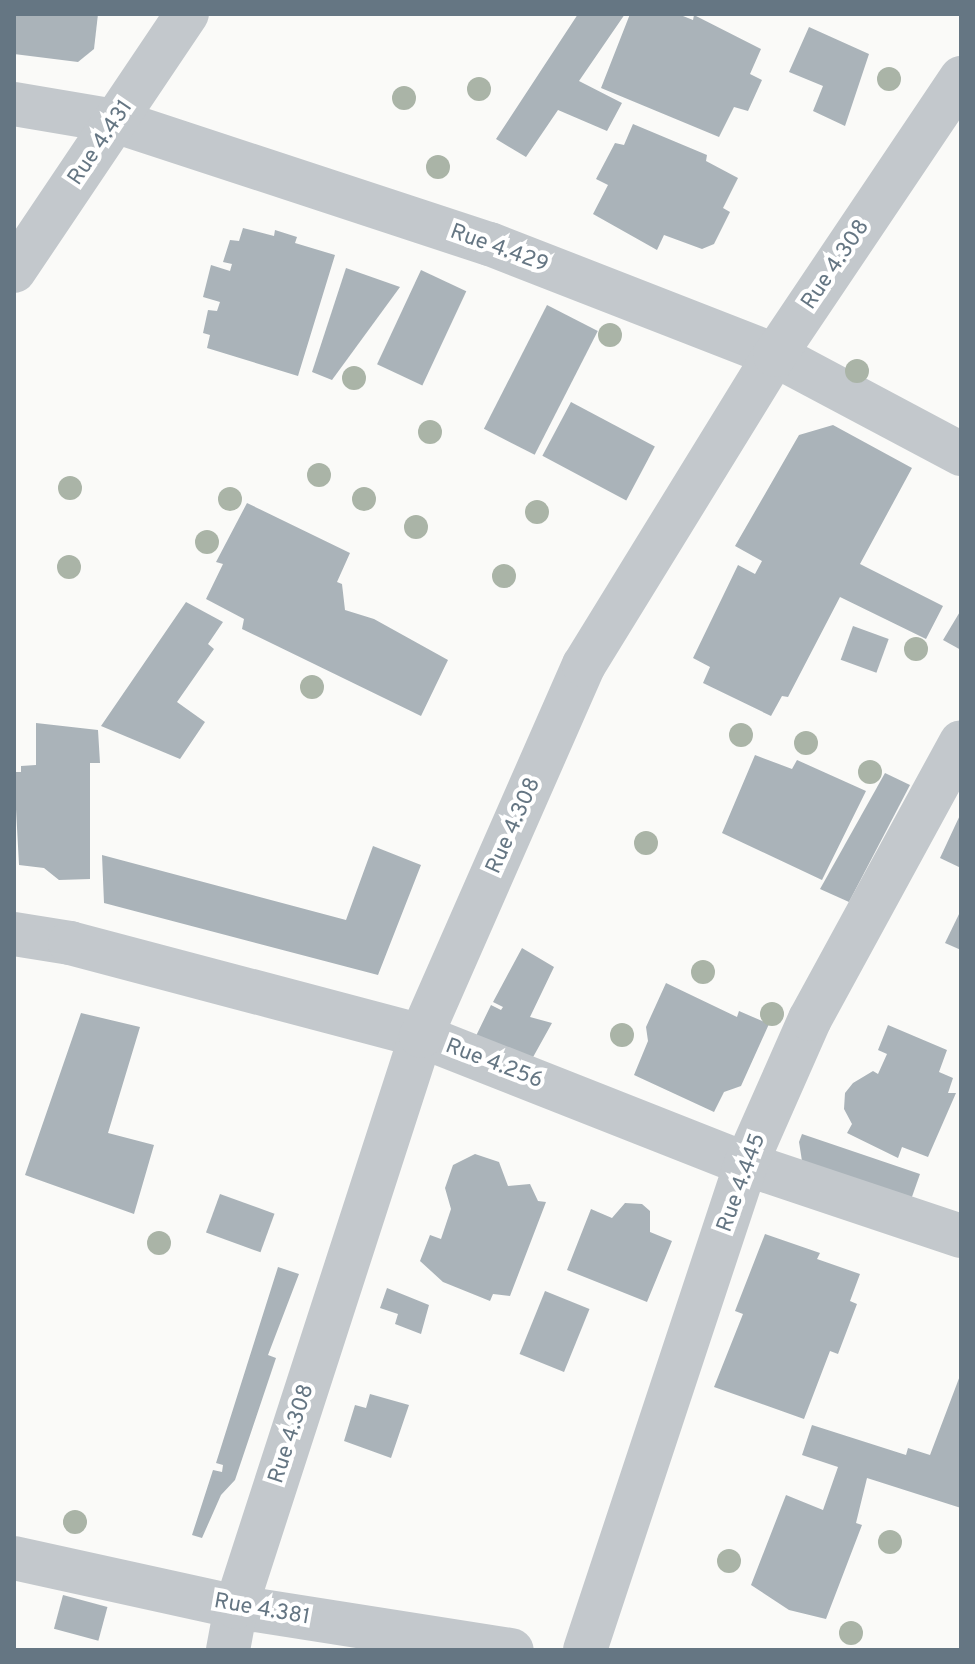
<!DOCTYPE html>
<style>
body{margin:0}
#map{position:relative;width:975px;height:1664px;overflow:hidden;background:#fafaf8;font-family:Overpass,sans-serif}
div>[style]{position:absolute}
.building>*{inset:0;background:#aab3b9;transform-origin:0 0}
.minor>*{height:44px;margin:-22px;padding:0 22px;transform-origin:22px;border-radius:22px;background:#c3c8cc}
.trees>*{width:24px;height:24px;margin:-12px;border-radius:50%;background:#aab4a7}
span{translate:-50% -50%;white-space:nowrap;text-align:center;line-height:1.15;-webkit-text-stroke:8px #fff;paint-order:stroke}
.street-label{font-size:22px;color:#657683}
.frame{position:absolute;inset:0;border:16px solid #657683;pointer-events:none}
</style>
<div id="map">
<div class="building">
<i style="clip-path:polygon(14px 14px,98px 14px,94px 49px,78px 62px,14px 54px)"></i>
<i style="clip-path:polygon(578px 14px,625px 14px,579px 81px,622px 103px,607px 131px,558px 110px,526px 157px,496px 139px)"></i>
<i style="clip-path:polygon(630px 14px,678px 14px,693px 20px,694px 15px,761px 49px,750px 74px,762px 80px,748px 111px,734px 107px,719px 137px,601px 88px)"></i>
<i style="clip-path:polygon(809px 27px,869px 54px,845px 126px,813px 111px,823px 86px,789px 72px)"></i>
<i style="clip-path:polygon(633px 124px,707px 155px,706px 161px,738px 178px,723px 208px,730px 212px,714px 244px,702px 249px,664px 235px,657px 250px,593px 214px,608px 185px,596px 179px,615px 143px,624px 145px)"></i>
<i style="clip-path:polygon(243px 228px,274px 236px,275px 230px,297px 237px,295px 243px,335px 255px,298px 376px,207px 348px,210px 335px,203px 333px,208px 310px,217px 311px,220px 302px,203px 297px,211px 265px,230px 271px,232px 264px,223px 262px,230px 240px,239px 241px)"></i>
<i style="clip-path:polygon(346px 268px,400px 287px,332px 380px,312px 372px)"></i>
<i style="left:421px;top:270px;width:50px;height:104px;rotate:25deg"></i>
<i style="left:547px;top:305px;width:57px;height:139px;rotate:27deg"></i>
<i style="left:571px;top:402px;width:95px;height:61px;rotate:28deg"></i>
<i style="clip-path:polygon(833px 425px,912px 468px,860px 564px,943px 606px,926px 639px,840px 597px,788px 697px,782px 696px,771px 716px,703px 683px,710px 667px,693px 658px,738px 565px,755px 574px,762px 561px,735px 546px,799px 435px)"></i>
<i style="clip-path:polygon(247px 503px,350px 553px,337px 582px,342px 584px,345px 610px,374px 619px,448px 660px,421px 716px,242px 629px,244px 619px,206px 599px,223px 564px,216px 562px)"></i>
<i style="clip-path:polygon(186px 602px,223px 622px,208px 644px,214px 649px,177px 702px,205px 722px,180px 759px,101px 726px)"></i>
<i style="clip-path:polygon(961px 610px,961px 650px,943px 640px)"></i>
<i style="left:853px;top:626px;width:38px;height:36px;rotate:20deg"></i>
<i style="clip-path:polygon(36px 723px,98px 730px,100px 763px,90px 763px,90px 879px,59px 880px,44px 868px,19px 865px,14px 772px,21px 772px,21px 766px,36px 765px)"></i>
<i style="clip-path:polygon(755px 755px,792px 769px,797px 760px,866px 791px,822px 880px,722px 833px)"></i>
<i style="clip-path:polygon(885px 773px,910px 785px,849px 902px,820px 889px)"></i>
<i style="clip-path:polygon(961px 813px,961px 868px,940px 858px)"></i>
<i style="clip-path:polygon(373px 846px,421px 865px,378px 975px,104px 903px,102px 855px,346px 920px)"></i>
<i style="clip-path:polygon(961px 910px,961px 950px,945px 943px)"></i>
<i style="clip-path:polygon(522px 948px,554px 967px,530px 1017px,552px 1023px,532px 1059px,475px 1038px,491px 1005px,501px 1010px,503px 1007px,493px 1002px)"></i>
<i style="clip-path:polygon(666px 983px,737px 1017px,739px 1011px,769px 1024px,741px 1086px,724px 1092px,714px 1112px,634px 1075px,648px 1041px,646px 1027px)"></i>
<i style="clip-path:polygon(81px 1013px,140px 1027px,108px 1133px,154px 1145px,134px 1214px,25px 1175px)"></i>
<i style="clip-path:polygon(888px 1025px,947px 1050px,939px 1072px,953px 1078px,948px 1093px,956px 1093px,928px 1157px,902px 1147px,898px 1158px,847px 1133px,852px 1124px,844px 1109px,845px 1093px,853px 1083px,873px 1071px,878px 1074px,887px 1054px,878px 1050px)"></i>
<i style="clip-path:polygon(802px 1134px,920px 1174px,907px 1211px,804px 1174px,799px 1142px)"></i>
<i style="clip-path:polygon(475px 1154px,499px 1162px,508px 1186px,530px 1184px,538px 1201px,546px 1202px,510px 1296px,493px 1294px,490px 1301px,443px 1282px,420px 1261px,430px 1235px,441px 1239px,451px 1209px,445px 1188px,453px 1165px)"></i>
<i style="left:220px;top:1194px;width:58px;height:41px;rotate:20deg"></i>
<i style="clip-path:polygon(625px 1203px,642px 1204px,650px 1211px,650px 1232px,672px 1241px,647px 1302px,567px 1270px,591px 1209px,612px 1218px)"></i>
<i style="clip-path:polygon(765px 1234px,820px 1253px,817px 1259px,860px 1274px,850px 1301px,857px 1304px,838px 1354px,830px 1351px,804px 1419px,714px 1387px,743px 1314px,735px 1311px)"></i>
<i style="clip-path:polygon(278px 1267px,299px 1274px,268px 1355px,276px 1358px,235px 1480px,221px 1495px,202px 1538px,192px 1535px,213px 1470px,222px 1472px,223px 1465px,216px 1463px)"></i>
<i style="clip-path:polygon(387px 1288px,429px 1305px,421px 1334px,395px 1324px,398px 1314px,380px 1308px)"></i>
<i style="left:545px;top:1291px;width:48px;height:68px;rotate:22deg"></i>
<i style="clip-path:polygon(961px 1373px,961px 1508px,867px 1478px,856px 1523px,862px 1525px,826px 1619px,789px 1610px,751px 1585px,786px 1495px,823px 1510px,838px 1467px,802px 1455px,812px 1425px,906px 1455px,908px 1448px,930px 1455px)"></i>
<i style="clip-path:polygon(370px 1394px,409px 1405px,391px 1458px,344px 1441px,355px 1405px,366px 1408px)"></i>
<i style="left:63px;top:1595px;width:46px;height:35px;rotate:15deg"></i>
</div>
<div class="minor">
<i style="left:14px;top:104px;width:102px;rotate:9.6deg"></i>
<i style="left:115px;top:121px;width:395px;rotate:18.2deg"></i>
<i style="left:490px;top:244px;width:306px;rotate:21.3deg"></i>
<i style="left:775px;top:355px;width:211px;rotate:28deg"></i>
<i style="left:14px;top:271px;width:310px;rotate:-56.1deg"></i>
<i style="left:14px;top:934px;width:57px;rotate:9.1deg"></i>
<i style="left:70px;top:943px;width:363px;rotate:14.8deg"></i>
<i style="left:421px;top:1036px;width:349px;rotate:21.5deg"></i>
<i style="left:746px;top:1164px;width:227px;rotate:18.5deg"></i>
<i style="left:14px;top:1558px;width:227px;rotate:12.4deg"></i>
<i style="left:236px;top:1607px;width:279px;rotate:8.9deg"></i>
<i style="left:228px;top:1650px;width:44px;rotate:-79.5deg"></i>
<i style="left:236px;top:1607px;width:600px;rotate:-72.05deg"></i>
<i style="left:421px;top:1036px;width:405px;rotate:-66.3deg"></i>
<i style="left:584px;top:665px;width:364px;rotate:-58.4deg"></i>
<i style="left:775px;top:355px;width:334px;rotate:-56.1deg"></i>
<i style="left:585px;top:1650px;width:512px;rotate:-71.67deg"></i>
<i style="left:746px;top:1164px;width:158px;rotate:-66.2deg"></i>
<i style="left:810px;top:1019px;width:315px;rotate:-61.4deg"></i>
</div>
<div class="trees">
<i style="left:889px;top:79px"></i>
<i style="left:479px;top:89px"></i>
<i style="left:404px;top:98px"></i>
<i style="left:438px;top:167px"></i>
<i style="left:610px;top:335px"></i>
<i style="left:857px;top:371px"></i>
<i style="left:354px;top:378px"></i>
<i style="left:430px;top:432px"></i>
<i style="left:319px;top:475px"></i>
<i style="left:70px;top:488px"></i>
<i style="left:230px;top:499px"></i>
<i style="left:364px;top:499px"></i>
<i style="left:537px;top:512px"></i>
<i style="left:416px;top:527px"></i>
<i style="left:207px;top:542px"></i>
<i style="left:69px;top:567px"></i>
<i style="left:504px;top:576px"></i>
<i style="left:916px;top:649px"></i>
<i style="left:312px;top:687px"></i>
<i style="left:741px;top:735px"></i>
<i style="left:806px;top:743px"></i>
<i style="left:870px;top:772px"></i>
<i style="left:646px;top:843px"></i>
<i style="left:703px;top:972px"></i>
<i style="left:772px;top:1014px"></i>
<i style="left:622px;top:1035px"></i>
<i style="left:159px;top:1243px"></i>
<i style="left:75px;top:1522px"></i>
<i style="left:890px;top:1542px"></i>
<i style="left:729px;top:1561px"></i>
<i style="left:851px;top:1633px"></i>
</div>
<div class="street-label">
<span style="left:101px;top:143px;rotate:-56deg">Rue 4.431</span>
<span style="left:499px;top:249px;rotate:20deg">Rue 4.429</span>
<span style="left:836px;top:265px;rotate:-56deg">Rue 4.308</span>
<span style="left:514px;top:826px;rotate:-66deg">Rue 4.308</span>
<span style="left:494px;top:1064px;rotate:21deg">Rue 4.256</span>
<span style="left:742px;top:1183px;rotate:-70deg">Rue 4.445</span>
<span style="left:292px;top:1434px;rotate:-72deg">Rue 4.308</span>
<span style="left:262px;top:1610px;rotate:10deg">Rue 4.381</span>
</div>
<div class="frame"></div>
</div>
